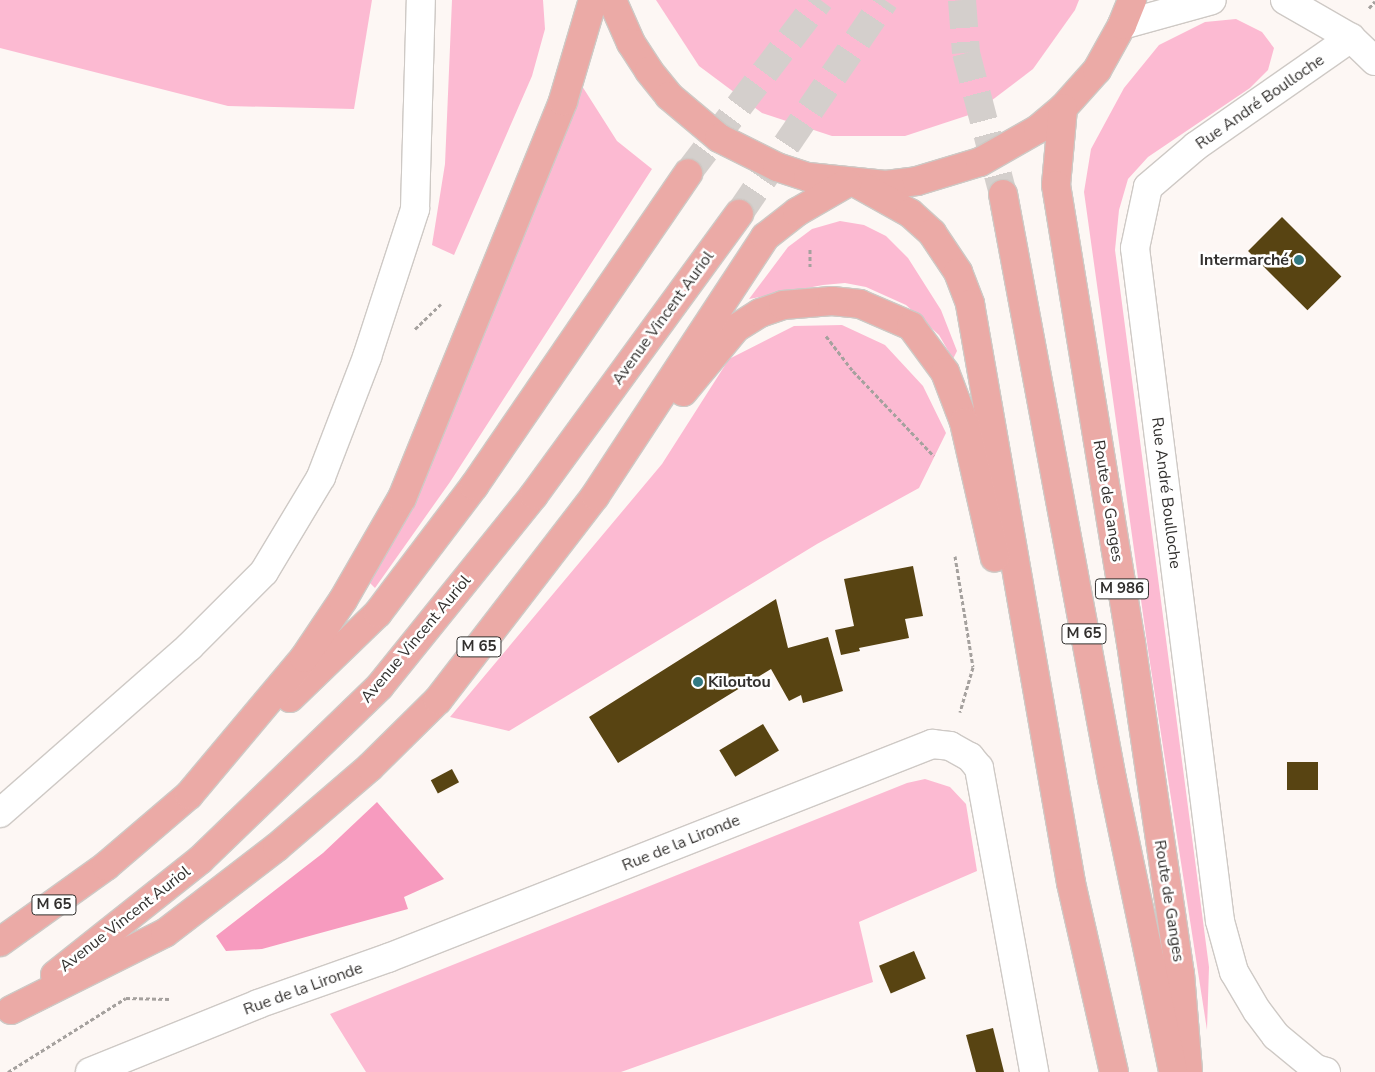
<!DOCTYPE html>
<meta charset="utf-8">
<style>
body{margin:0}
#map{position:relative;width:1375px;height:1072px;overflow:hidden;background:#fdf7f4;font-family:"Nunito Sans",sans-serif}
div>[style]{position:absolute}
.green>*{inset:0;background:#fcbad2}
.forest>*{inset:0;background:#f79bbf}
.building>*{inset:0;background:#584412;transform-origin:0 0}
.primary-tunnel>*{height:28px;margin-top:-14px;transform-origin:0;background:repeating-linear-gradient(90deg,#d4cfcc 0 28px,transparent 0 42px)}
.path>*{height:3px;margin-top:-1.5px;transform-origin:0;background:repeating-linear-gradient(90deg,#a5a19e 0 4px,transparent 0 6.5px)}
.roads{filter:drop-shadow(1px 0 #cec9c5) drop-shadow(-1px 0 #cec9c5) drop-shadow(0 1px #cec9c5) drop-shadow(0 -1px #cec9c5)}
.minor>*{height:28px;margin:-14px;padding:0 14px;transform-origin:14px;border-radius:14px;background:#fff}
.primary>*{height:28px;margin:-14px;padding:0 14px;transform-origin:14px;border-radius:14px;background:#ebaaa6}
.dots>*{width:14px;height:14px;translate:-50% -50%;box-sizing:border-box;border:2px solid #fff;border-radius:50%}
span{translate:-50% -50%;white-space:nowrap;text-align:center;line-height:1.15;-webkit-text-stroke:5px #fff;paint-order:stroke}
.shield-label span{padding:1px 4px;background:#fff;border:1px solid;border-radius:4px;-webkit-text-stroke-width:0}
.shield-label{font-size:15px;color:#32302e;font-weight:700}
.street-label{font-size:16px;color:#32302e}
.poi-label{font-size:16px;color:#32302e;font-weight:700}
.right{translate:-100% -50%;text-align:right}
.left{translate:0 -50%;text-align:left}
</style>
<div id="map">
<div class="green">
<i style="clip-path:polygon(0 0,372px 0,354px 109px,228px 106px,0 48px)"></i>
<i style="clip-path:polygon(452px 0,543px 0,545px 29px,532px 76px,454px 255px,432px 245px,445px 164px)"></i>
<i style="clip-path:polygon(656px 0,1079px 0,1075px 10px,1033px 69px,975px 113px,905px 136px,832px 136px,762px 113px,699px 66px)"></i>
<i style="clip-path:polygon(1236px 19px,1262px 32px,1274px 48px,1268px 70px,1250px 88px,1148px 157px,1128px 179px,1119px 210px,1115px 250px,1209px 967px,1207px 1030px,1148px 650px,1084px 192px,1091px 149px,1124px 88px,1159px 45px,1205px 22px)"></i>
<i style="clip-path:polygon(582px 86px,617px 141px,652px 169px,450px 482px,375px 588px,369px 582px,427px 472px)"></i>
<i style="clip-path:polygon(840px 221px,864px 225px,886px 236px,908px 258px,941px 310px,957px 351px,953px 359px,939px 335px,906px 305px,866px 287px,845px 283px,823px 285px,749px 299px,788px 247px,812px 229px)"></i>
<i style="clip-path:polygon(842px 325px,885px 345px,923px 386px,946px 433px,919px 488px,817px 544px,509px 731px,450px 717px,662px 464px,729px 359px,794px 326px)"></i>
<i style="clip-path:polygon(925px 779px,950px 787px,966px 804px,977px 871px,859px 922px,873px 982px,621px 1072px,366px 1072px,330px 1014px,907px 783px)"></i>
</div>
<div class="forest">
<i style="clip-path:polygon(377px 802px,444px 879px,404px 897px,408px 909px,262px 949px,226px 951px,216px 936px,323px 853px)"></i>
</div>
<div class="building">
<i style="left:1282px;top:217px;width:84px;height:48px;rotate:45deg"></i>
<i style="clip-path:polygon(913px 566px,923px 616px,905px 619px,909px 638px,859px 648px,860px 651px,841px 655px,835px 630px,854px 626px,844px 579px)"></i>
<i style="clip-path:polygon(776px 599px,788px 648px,828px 637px,843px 691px,803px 703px,801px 695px,789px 701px,771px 669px,618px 763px,589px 717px)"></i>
<i style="left:763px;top:724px;width:31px;height:51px;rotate:59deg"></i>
<i style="left:1318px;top:762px;width:28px;height:31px;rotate:90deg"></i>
<i style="left:452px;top:769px;width:15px;height:24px;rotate:62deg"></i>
<i style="left:914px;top:951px;width:30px;height:38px;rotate:67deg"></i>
<i style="clip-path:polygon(993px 1028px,1004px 1072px,976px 1072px,966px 1035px)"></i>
</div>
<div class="primary-tunnel">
<i style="left:962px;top:0;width:53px;rotate:85.7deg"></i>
<i style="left:966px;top:53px;width:146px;rotate:75.3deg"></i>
<i style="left:688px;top:173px;width:218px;rotate:-52.7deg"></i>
<i style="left:739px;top:214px;width:259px;rotate:-55.7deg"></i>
</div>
<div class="path">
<i style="left:1369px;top:8px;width:9px;rotate:-49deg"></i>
<i style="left:810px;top:267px;width:19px;rotate:-90deg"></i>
<i style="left:415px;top:329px;width:36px;rotate:-44deg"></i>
<i style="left:826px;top:336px;width:44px;rotate:52.4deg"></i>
<i style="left:853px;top:371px;width:117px;rotate:46.4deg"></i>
<i style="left:955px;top:556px;width:112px;rotate:80.8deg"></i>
<i style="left:973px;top:667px;width:47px;rotate:106.1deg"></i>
<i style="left:8px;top:1072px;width:139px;rotate:-32.1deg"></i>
<i style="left:126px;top:998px;width:43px;rotate:1.3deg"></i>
</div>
<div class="roads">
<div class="minor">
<i style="left:1285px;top:0;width:76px;rotate:29.9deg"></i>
<i style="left:1351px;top:38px;width:33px;rotate:44deg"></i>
<i style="left:1122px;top:25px;width:93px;rotate:-15.5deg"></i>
<i style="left:0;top:813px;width:252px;rotate:-41.3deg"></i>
<i style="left:189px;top:647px;width:106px;rotate:-45deg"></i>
<i style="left:264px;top:572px;width:111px;rotate:-59deg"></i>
<i style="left:321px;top:477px;width:129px;rotate:-69deg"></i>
<i style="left:367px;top:357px;width:156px;rotate:-72deg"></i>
<i style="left:415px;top:209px;width:209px;rotate:-88.4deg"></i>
<i style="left:90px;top:1072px;width:181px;rotate:-22deg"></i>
<i style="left:258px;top:1004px;width:138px;rotate:-19.5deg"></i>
<i style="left:388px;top:958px;width:585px;rotate:-21.47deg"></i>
<i style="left:932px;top:744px;width:18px;rotate:6deg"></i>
<i style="left:950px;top:746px;width:23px;rotate:29deg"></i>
<i style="left:970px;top:757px;width:14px;rotate:51deg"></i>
<i style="left:979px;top:768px;width:309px;rotate:79.7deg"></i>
<i style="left:1326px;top:1072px;width:10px;rotate:-163deg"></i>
<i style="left:1316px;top:1069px;width:52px;rotate:-140.5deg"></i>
<i style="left:1276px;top:1036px;width:31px;rotate:-127deg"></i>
<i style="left:1257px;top:1011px;width:45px;rotate:-120.5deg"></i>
<i style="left:1234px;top:972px;width:53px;rotate:-105.4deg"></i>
<i style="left:1220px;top:921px;width:678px;rotate:-97.2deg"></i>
<i style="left:1135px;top:248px;width:62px;rotate:-78deg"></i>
<i style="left:1148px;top:187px;width:63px;rotate:-40.5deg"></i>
<i style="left:1196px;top:146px;width:189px;rotate:-34.9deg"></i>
</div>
<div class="primary">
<i style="left:612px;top:0;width:47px;rotate:66.2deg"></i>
<i style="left:631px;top:43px;width:33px;rotate:57deg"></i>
<i style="left:649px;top:71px;width:32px;rotate:51deg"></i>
<i style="left:669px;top:96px;width:65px;rotate:40deg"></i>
<i style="left:719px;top:138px;width:65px;rotate:26.6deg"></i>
<i style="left:777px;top:167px;width:33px;rotate:18deg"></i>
<i style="left:808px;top:177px;width:78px;rotate:5.9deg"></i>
<i style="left:886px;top:185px;width:31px;rotate:-7deg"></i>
<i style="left:917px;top:181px;width:66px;rotate:-16.8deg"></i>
<i style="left:980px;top:162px;width:67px;rotate:-29.6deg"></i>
<i style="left:1038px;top:129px;width:33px;rotate:-40deg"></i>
<i style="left:1063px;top:108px;width:51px;rotate:-48.2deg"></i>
<i style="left:1097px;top:70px;width:51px;rotate:-60.9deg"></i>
<i style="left:1122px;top:25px;width:27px;rotate:-68deg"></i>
<i style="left:1063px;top:108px;width:77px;rotate:95.2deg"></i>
<i style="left:1056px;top:185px;width:464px;rotate:80.7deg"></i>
<i style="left:1131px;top:643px;width:335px;rotate:81.6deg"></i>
<i style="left:1180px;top:974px;width:98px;rotate:85.3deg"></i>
<i style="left:856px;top:183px;width:62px;rotate:29.1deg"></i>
<i style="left:910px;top:213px;width:30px;rotate:42deg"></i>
<i style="left:932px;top:233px;width:47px;rotate:56.3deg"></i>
<i style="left:958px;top:272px;width:34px;rotate:69deg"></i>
<i style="left:970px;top:304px;width:588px;rotate:80.1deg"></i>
<i style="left:1071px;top:883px;width:194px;rotate:77.2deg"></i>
<i style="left:1003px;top:194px;width:595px;rotate:79.45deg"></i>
<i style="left:1112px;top:779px;width:299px;rotate:78.2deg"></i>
<i style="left:683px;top:392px;width:83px;rotate:-50.4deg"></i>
<i style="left:736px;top:328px;width:28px;rotate:-32deg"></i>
<i style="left:760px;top:313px;width:24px;rotate:-19deg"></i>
<i style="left:783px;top:305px;width:49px;rotate:-4.7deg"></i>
<i style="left:832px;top:301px;width:28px;rotate:6deg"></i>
<i style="left:860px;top:304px;width:56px;rotate:23.3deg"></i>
<i style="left:911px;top:326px;width:57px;rotate:53.5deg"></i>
<i style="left:945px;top:372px;width:53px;rotate:69.2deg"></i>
<i style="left:964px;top:422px;width:139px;rotate:77.2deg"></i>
<i style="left:290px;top:698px;width:122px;rotate:-44deg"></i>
<i style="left:378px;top:613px;width:159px;rotate:-52.9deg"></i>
<i style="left:474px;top:486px;width:379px;rotate:-55.6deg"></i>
<i style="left:0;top:942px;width:130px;rotate:-35.6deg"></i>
<i style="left:106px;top:866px;width:109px;rotate:-40.5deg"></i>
<i style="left:189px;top:795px;width:179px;rotate:-50deg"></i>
<i style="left:304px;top:658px;width:70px;rotate:-56.1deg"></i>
<i style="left:343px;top:600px;width:118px;rotate:-60deg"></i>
<i style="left:402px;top:498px;width:428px;rotate:-67.9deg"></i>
<i style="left:563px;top:101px;width:105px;rotate:-73.5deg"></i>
<i style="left:55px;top:975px;width:185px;rotate:-38.4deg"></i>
<i style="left:200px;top:860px;width:250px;rotate:-44deg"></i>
<i style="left:380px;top:686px;width:245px;rotate:-51.1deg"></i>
<i style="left:534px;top:495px;width:348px;rotate:-53.9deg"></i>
<i style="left:11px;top:1010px;width:172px;rotate:-26.6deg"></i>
<i style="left:165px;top:933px;width:141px;rotate:-37.5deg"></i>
<i style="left:277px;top:847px;width:123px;rotate:-40.7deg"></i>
<i style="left:370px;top:767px;width:95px;rotate:-44.6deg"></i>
<i style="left:438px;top:700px;width:257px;rotate:-52.4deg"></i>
<i style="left:595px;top:496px;width:310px;rotate:-56.7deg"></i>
<i style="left:765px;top:237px;width:41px;rotate:-38deg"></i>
<i style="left:797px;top:212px;width:58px;rotate:-30.1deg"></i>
</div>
</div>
<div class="dots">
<i style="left:1299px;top:260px;background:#317982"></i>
<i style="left:698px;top:682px;background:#317982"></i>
</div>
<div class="shield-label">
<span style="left:1122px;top:589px">M 986</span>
<span style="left:1084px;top:634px">M 65</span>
<span style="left:479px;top:647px">M 65</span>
<span style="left:54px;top:905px">M 65</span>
</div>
<div class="street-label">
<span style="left:1260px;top:102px;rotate:-35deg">Rue André Boulloche</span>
<span style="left:663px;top:318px;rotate:-54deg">Avenue Vincent Auriol</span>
<span style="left:1166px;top:493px;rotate:83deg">Rue André Boulloche</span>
<span style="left:1108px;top:501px;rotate:81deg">Route de Ganges</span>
<span style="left:416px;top:639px;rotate:-50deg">Avenue Vincent Auriol</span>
<span style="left:681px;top:843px;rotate:-22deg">Rue de la Lironde</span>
<span style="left:1169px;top:901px;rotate:81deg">Route de Ganges</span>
<span style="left:125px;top:919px;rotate:-38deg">Avenue Vincent Auriol</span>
<span style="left:303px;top:989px;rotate:-20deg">Rue de la Lironde</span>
</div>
<div class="poi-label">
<span class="right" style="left:1289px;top:260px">Intermarché</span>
<span class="left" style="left:708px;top:682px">Kiloutou</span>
</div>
</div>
